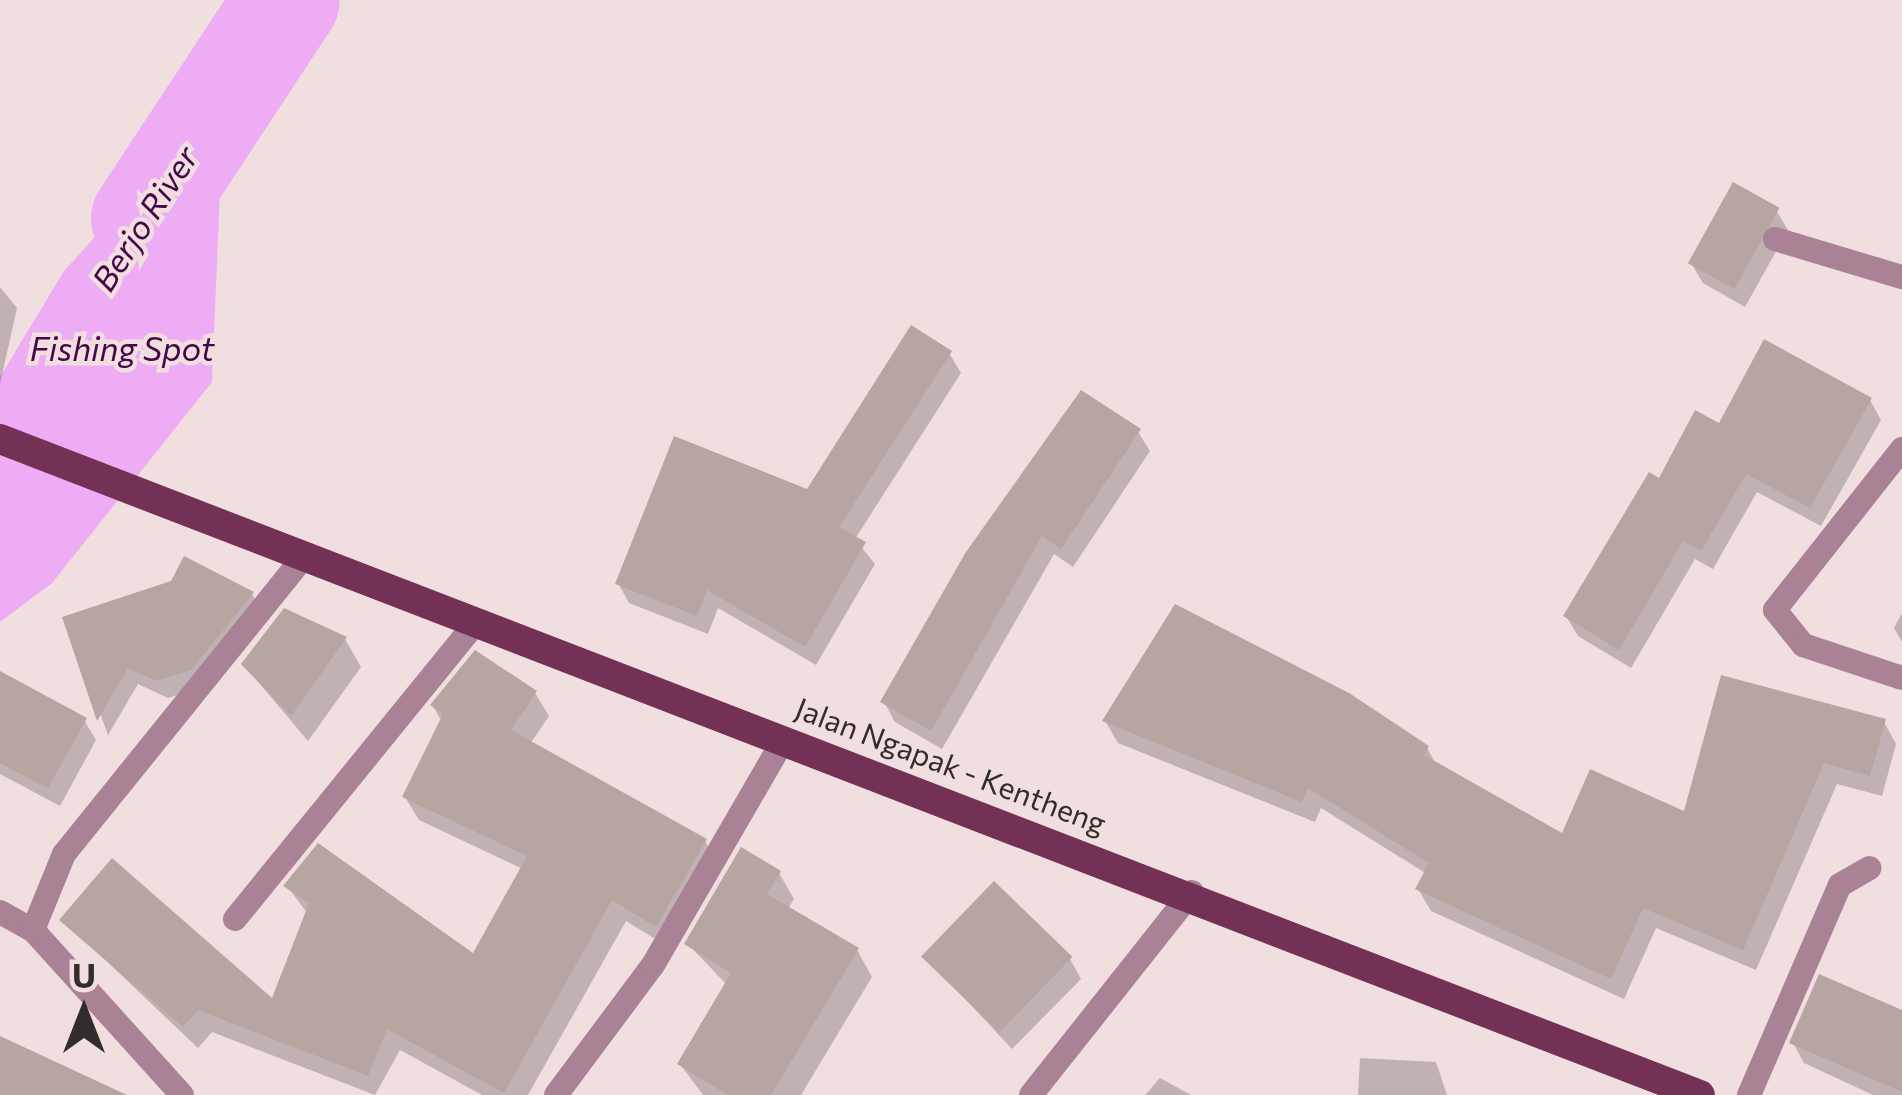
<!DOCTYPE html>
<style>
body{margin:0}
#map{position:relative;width:1902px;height:1095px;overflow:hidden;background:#f1dedf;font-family:Commissioner,sans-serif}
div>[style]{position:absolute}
.water>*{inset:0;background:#eeacf5}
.shadow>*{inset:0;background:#0003}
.river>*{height:105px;margin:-52.5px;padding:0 52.5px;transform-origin:52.5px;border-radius:52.5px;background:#eeacf5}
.building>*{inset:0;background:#b6a5a0;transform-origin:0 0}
.minor>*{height:24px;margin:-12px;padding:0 12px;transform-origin:12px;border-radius:12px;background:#a98295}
.primary>*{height:30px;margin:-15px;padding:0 15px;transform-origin:15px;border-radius:15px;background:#733155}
span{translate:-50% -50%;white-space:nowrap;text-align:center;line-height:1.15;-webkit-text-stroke:9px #f1dedf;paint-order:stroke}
.street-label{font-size:30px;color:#332c2c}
.water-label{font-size:33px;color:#44074a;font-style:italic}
.north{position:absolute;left:24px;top:951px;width:120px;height:120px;-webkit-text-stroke:9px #f1dedf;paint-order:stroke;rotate:0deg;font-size:33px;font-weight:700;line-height:48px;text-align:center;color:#332c2c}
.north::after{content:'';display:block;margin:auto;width:42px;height:54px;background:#332c2c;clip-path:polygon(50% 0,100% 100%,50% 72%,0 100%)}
</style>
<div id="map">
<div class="water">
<i style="clip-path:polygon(224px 95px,212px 382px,52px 583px,0 622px,0 377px,64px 271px)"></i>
</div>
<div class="shadow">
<i style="clip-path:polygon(1776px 210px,1788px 230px,1745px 307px,1703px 283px,1691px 263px)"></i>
<i style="clip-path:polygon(0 287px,17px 308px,0 384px)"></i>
<i style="clip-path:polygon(949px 353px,961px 373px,855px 539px,875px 564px,816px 665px,718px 608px,708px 634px,629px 603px,618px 583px,808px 493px)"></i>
<i style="clip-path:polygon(1870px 400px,1881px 420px,1821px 526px,1757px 492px,1713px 569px,1695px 559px,1631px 668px,1578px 636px,1566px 616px,1660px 482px,1720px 427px)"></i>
<i style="clip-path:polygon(1138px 432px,1150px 451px,1073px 567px,1054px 554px,942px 749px,895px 722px,884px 702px)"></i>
<i style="clip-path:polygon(252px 594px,262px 612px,201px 687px,168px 698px,138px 684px,108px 735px,66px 619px)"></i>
<i style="clip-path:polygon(285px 611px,345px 639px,361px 667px,308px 741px,244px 665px)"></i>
<i style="clip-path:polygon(1902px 613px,1902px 642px,1894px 628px)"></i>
<i style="clip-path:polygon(0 675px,84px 720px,96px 740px,60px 806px,0 774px)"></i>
<i style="clip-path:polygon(535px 693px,549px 716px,530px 744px,705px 841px,718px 865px,670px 948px,626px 921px,528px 1095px,482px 1095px,400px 1050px,375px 1095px,212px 1032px,198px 1048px,63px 920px,274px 1003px,308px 914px,287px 886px,474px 957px,523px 869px,419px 820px,405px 797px,442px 722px,433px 706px)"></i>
<i style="clip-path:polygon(1105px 721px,1427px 748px,1437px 766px,1564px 837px,1686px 815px,1884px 722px,1896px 744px,1882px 796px,1837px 784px,1756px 970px,1656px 928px,1624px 999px,1431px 911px,1418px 889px,1427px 874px,1321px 808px,1315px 822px,1118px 743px)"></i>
<i style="clip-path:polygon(779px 873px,794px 899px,787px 910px,857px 950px,872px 977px,801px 1095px,703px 1095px,680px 1064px,728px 986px,688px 944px)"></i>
<i style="clip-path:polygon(925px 956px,1070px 959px,1081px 979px,1012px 1049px)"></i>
<i style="clip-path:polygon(1902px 1014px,1902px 1095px,1873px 1095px,1804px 1063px,1793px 1043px)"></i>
<i style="clip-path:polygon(1360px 1058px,1436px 1062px,1447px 1095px,1358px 1095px)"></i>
<i style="clip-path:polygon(1160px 1078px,1191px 1095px,1145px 1095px)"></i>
</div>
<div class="river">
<i style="left:143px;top:218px;width:261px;rotate:-56.6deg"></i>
</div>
<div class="building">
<i style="left:1733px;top:182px;width:53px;height:93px;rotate:29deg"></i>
<i style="clip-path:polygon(911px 325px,952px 351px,839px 527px,866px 542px,805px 647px,707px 590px,697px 616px,615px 584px,674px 436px,807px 489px)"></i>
<i style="clip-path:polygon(1764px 339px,1872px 398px,1810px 508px,1746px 474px,1701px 551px,1683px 541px,1619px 650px,1563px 616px,1649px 472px,1659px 478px,1695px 410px,1719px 423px)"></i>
<i style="clip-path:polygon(1081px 390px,1141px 429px,1061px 549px,1042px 536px,931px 731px,880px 702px,966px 552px)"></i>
<i style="clip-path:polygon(184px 556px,254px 592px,191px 670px,156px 681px,128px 668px,97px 721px,62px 617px,171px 581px)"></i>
<i style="clip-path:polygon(1175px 604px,1349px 693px,1429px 746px,1424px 755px,1562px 833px,1590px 769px,1684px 811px,1721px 675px,1886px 719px,1870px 776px,1824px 763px,1743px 950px,1643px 908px,1611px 979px,1415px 889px,1429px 863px,1308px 788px,1302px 802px,1102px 721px)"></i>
<i style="clip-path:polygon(284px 608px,347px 637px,291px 716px,241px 664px)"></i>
<i style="clip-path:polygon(475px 650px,537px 691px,511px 730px,707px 839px,656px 927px,612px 900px,504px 1093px,387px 1029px,368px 1076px,198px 1010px,183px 1027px,59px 920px,112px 858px,272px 998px,309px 903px,283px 886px,318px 843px,473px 953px,527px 856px,402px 797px,443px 714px,430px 705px)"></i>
<i style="clip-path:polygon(0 671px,87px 718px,48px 788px,0 763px)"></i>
<i style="clip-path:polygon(741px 847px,781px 871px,767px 894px,859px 948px,771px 1095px,728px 1095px,677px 1064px,731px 973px,684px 944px)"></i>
<i style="left:994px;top:881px;width:109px;height:105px;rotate:44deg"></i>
<i style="clip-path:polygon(1819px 974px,1902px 1010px,1902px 1092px,1789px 1043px)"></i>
<i style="clip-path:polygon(0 1036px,127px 1095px,0 1095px)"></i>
</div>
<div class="minor">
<i style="left:1775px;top:239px;width:133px;rotate:16.7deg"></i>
<i style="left:1902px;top:449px;width:205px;rotate:128.3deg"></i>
<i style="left:1775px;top:610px;width:45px;rotate:51.3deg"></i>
<i style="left:1803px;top:645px;width:104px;rotate:18.4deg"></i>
<i style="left:0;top:912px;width:38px;rotate:29deg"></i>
<i style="left:235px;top:919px;width:382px;rotate:-50.9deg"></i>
<i style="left:182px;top:1095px;width:222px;rotate:-132.1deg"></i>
<i style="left:33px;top:930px;width:82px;rotate:-67.8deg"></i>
<i style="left:64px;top:854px;width:384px;rotate:-51.1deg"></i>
<i style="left:556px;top:1095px;width:162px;rotate:-53.3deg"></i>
<i style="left:653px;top:965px;width:259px;rotate:-59.9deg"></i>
<i style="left:1031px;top:1095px;width:259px;rotate:-51.6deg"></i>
<i style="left:1749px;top:1095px;width:229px;rotate:-66.6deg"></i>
<i style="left:1840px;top:885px;width:34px;rotate:-30deg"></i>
</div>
<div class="primary">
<i style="left:0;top:439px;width:1822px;rotate:21.1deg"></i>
</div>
<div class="street-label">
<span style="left:951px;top:765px;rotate:21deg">Jalan Ngapak - Kentheng</span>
</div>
<div class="water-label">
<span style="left:144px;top:218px;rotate:-57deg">Berjo River</span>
<span style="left:122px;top:348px">Fishing Spot</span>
</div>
<div class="north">U</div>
</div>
